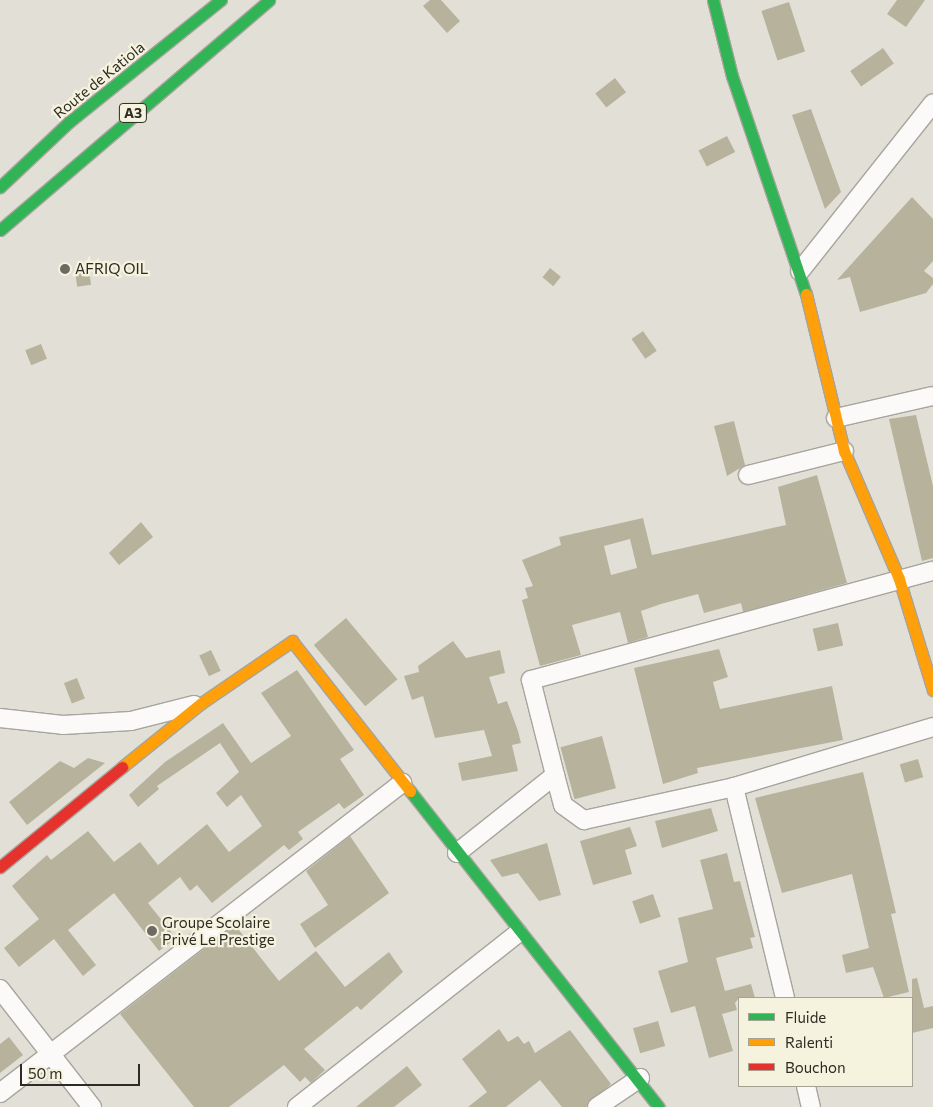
<!DOCTYPE html>
<meta charset="utf-8">
<style>
body{margin:0}
#map{position:relative;width:933px;height:1107px;overflow:hidden;background:#e2e0d6;font-family:Commissioner,sans-serif}
div>[style]{position:absolute}
.building>*{inset:0;background:#b7b29c;transform-origin:0 0}
.roads{filter:drop-shadow(1px 0 #a6a49d) drop-shadow(-1px 0 #a6a49d) drop-shadow(0 1px #a6a49d) drop-shadow(0 -1px #a6a49d)}
.street>*{height:18px;margin:-9px;padding:0 9px;transform-origin:9px;border-radius:9px;background:#fbfaf9}
.fast>*{height:11px;margin:-5.5px;padding:0 5.5px;transform-origin:5.5px;border-radius:5.5px;background:#30b455}
.slow>*{height:11px;margin:-5.5px;padding:0 5.5px;transform-origin:5.5px;border-radius:5.5px;background:#ff9f0a}
.jam>*{height:11px;margin:-5.5px;padding:0 5.5px;transform-origin:5.5px;border-radius:5.5px;background:#e5322d}
.dots>*{width:14px;height:14px;translate:-50% -50%;box-sizing:border-box;border:2px solid #f5f2de;border-radius:50%}
span{translate:-50% -50%;white-space:nowrap;text-align:center;line-height:1.15;-webkit-text-stroke:4.5px #f5f2de;paint-order:stroke}
.shield-label span{padding:1px 4px;background:#f5f2de;border:1px solid;border-radius:4px;-webkit-text-stroke-width:0}
.shield-label{font-size:14px;color:#2c2b24;font-weight:700}
.street-label{font-size:15px;color:#2c2b24}
.poi-label{font-size:15px;color:#2c2b24}
.left{translate:0 -50%;text-align:left}
.legend{position:absolute;left:738px;top:997px;width:175px;height:90px;box-sizing:border-box;background:#f5f2de;border:1px solid #a5a294;margin:0;padding:6px 9px;list-style:none;font-size:15px;color:#2c2b24}
.legend li{display:flex;align-items:center;gap:10px;height:25px}
.legend b{width:25px;border:1px solid #a5a294}
.scale{position:absolute;left:20px;top:1064px;width:120px;height:22px;box-sizing:border-box;border:2px solid #2c2b24;border-top:0;padding-left:6px;font-size:15px;line-height:18px;white-space:nowrap;color:#2c2b24;-webkit-text-stroke:4px #f5f2de;paint-order:stroke}
</style>
<div id="map">
<div class="building">
<i style="clip-path:polygon(430px 0,441px 0,460px 21px,447px 33px,423px 6px)"></i>
<i style="clip-path:polygon(897px 0,925px 0,906px 27px,887px 14px)"></i>
<i style="left:789px;top:2px;width:52px;height:29px;rotate:72deg"></i>
<i style="left:883px;top:48px;width:19px;height:40px;rotate:55deg"></i>
<i style="left:615px;top:78px;width:18px;height:25px;rotate:52deg"></i>
<i style="clip-path:polygon(811px 109px,841px 192px,825px 209px,792px 115px)"></i>
<i style="left:727px;top:136px;width:18px;height:32px;rotate:63deg"></i>
<i style="clip-path:polygon(912px 197px,933px 219px,933px 261px,924px 271px,933px 278px,933px 284px,926px 293px,860px 312px,850px 277px,837px 280px)"></i>
<i style="left:550px;top:268px;width:14px;height:12px;rotate:39deg"></i>
<i style="left:89px;top:270px;width:15px;height:14px;rotate:82deg"></i>
<i style="left:643px;top:331px;width:24px;height:14px;rotate:55deg"></i>
<i style="left:41px;top:344px;width:16px;height:17px;rotate:68deg"></i>
<i style="clip-path:polygon(916px 415px,933px 486px,933px 558px,922px 561px,889px 419px)"></i>
<i style="clip-path:polygon(734px 421px,745px 465px,727px 476px,714px 426px)"></i>
<i style="clip-path:polygon(evenodd,817px 475px,847px 583px,743px 612px,741px 603px,704px 613px,698px 594px,661px 604px,641px 611px,648px 637px,628px 643px,620px 612px,572px 625px,581px 655px,540px 666px,522px 600px,528px 598px,525px 588px,533px 586px,522px 560px,561px 545px,559px 537px,643px 518px,652px 555px,786px 525px,778px 487px,817px 475px,630px 539px,637px 568px,611px 575px,604px 546px,630px 539px)"></i>
<i style="clip-path:polygon(141px 522px,153px 537px,119px 565px,109px 553px)"></i>
<i style="left:346px;top:618px;width:80px;height:42px;rotate:50deg"></i>
<i style="left:838px;top:623px;width:23px;height:26px;rotate:77deg"></i>
<i style="clip-path:polygon(453px 641px,466px 658px,500px 650px,505px 673px,489px 677px,498px 704px,507px 701px,518px 731px,521px 743px,512px 745px,518px 771px,462px 781px,458px 763px,492px 756px,484px 730px,435px 738px,423px 696px,412px 700px,404px 676px,419px 672px,418px 666px)"></i>
<i style="clip-path:polygon(719px 649px,728px 677px,713px 682px,720px 709px,832px 686px,843px 740px,697px 768px,698px 773px,663px 784px,634px 668px)"></i>
<i style="left:211px;top:650px;width:23px;height:13px;rotate:65deg"></i>
<i style="clip-path:polygon(297px 670px,354px 750px,340px 759px,364px 795px,344px 809px,339px 803px,298px 832px,303px 839px,289px 850px,284px 845px,212px 903px,197px 885px,190px 891px,180px 877px,148px 903px,176px 938px,159px 951px,114px 893px,68px 930px,96px 965px,83px 976px,54px 939px,19px 967px,4px 948px,39px 919px,12px 886px,47px 855px,51px 860px,88px 831px,114px 862px,140px 842px,158px 865px,207px 824px,229px 852px,262px 826px,241px 795px,227px 807px,216px 793px,239px 772px,220px 743px,157px 786px,159px 789px,138px 807px,129px 795px,165px 762px,223px 723px,251px 763px,291px 736px,261px 693px)"></i>
<i style="left:77px;top:678px;width:22px;height:14px;rotate:69deg"></i>
<i style="left:602px;top:736px;width:54px;height:43px;rotate:75deg"></i>
<i style="clip-path:polygon(88px 758px,105px 763px,27px 825px,9px 802px,60px 761px,74px 768px)"></i>
<i style="left:918px;top:759px;width:19px;height:19px;rotate:74deg"></i>
<i style="clip-path:polygon(863px 772px,896px 913px,891px 914px,909px 992px,884px 998px,873px 967px,846px 973px,842px 955px,869px 948px,852px 874px,782px 893px,755px 798px)"></i>
<i style="clip-path:polygon(711px 808px,718px 831px,662px 848px,655px 821px)"></i>
<i style="clip-path:polygon(630px 827px,637px 846px,625px 850px,632px 874px,593px 885px,580px 841px)"></i>
<i style="clip-path:polygon(350px 836px,389px 893px,315px 948px,300px 924px,328px 905px,306px 871px)"></i>
<i style="clip-path:polygon(547px 843px,561px 895px,539px 901px,518px 873px,502px 877px,490px 860px)"></i>
<i style="clip-path:polygon(727px 853px,734px 882px,740px 881px,755px 937px,750px 938px,753px 948px,716px 958px,725px 991px,751px 984px,755px 998px,739px 998px,735px 1003px,737px 1010px,722px 1014px,733px 1051px,709px 1058px,695px 1006px,671px 1013px,658px 971px,688px 962px,678px 918px,713px 909px,700px 860px)"></i>
<i style="left:653px;top:894px;width:24px;height:22px;rotate:71deg"></i>
<i style="clip-path:polygon(235px 925px,279px 981px,316px 951px,345px 987px,389px 952px,403px 972px,361px 1010px,357px 1006px,304px 1049px,325px 1070px,311px 1083px,305px 1077px,300px 1082px,284px 1065px,229px 1107px,194px 1107px,120px 1014px)"></i>
<i style="clip-path:polygon(917px 978px,924px 1008px,933px 1006px,933px 1028px,912px 1033px,912px 979px)"></i>
<i style="left:658px;top:1021px;width:26px;height:26px;rotate:74deg"></i>
<i style="clip-path:polygon(499px 1029px,508px 1042px,518px 1036px,524px 1044px,529px 1041px,535px 1053px,570px 1030px,611px 1084px,586px 1107px,562px 1107px,540px 1080px,506px 1107px,468px 1107px,487px 1092px,462px 1059px)"></i>
<i style="clip-path:polygon(9px 1037px,23px 1055px,0 1073px,0 1044px)"></i>
<i style="clip-path:polygon(407px 1066px,422px 1085px,394px 1107px,356px 1107px)"></i>
</div>
<div class="roads">
<div class="street">
<i style="left:800px;top:271px;width:214px;rotate:-51.6deg"></i>
<i style="left:836px;top:418px;width:99px;rotate:-12.8deg"></i>
<i style="left:748px;top:475px;width:99px;rotate:-14deg"></i>
<i style="left:0;top:718px;width:63px;rotate:6.3deg"></i>
<i style="left:63px;top:725px;width:68px;rotate:-3.4deg"></i>
<i style="left:131px;top:721px;width:65px;rotate:-14.3deg"></i>
<i style="left:555px;top:775px;width:31px;rotate:75deg"></i>
<i style="left:563px;top:805px;width:26px;rotate:36deg"></i>
<i style="left:584px;top:820px;width:154px;rotate:-12.4deg"></i>
<i style="left:734px;top:787px;width:208px;rotate:-16.8deg"></i>
<i style="left:734px;top:787px;width:217px;rotate:76.4deg"></i>
<i style="left:457px;top:853px;width:125px;rotate:-38.5deg"></i>
<i style="left:555px;top:775px;width:98px;rotate:-104.2deg"></i>
<i style="left:531px;top:680px;width:417px;rotate:-15.2deg"></i>
<i style="left:0;top:989px;width:150px;rotate:52.1deg"></i>
<i style="left:806px;top:1086px;width:22px;rotate:77deg"></i>
<i style="left:0;top:1093px;width:508px;rotate:-37.64deg"></i>
<i style="left:297px;top:1107px;width:281px;rotate:-38.2deg"></i>
<i style="left:597px;top:1107px;width:52px;rotate:-34deg"></i>
</div>
<div class="fast">
<i style="left:713px;top:0;width:78px;rotate:76deg"></i>
<i style="left:732px;top:76px;width:230px;rotate:71.3deg"></i>
<i style="left:0;top:187px;width:95px;rotate:-43.3deg"></i>
<i style="left:69px;top:122px;width:195px;rotate:-38.8deg"></i>
<i style="left:0;top:230px;width:354px;rotate:-40.5deg"></i>
<i style="left:410px;top:791px;width:402px;rotate:51.8deg"></i>
</div>
<div class="slow">
<i style="left:806px;top:294px;width:162px;rotate:76.4deg"></i>
<i style="left:844px;top:451px;width:139px;rotate:66.7deg"></i>
<i style="left:899px;top:579px;width:116px;rotate:73deg"></i>
<i style="left:122px;top:767px;width:100px;rotate:-38.9deg"></i>
<i style="left:200px;top:704px;width:112px;rotate:-34.4deg"></i>
<i style="left:292px;top:641px;width:191px;rotate:51.8deg"></i>
</div>
<div class="jam">
<i style="left:0;top:867px;width:158px;rotate:-39.3deg"></i>
</div>
</div>
<div class="dots">
<i style="left:65px;top:269px;background:#6c6a62"></i>
<i style="left:152px;top:931px;background:#6c6a62"></i>
</div>
<div class="shield-label">
<span style="left:133px;top:113px">A3</span>
</div>
<div class="street-label">
<span style="left:99px;top:80px;rotate:-39deg">Route de Katiola</span>
</div>
<div class="poi-label">
<span class="left" style="left:75px;top:269px">AFRIQ OIL</span>
<span class="left" style="left:162px;top:931px">Groupe Scolaire<br>Privé Le Prestige</span>
</div>
<ul class="legend">
<li><b style="height:6px;background:#30b455"></b>Fluide</li>
<li><b style="height:6px;background:#ff9f0a"></b>Ralenti</li>
<li><b style="height:6px;background:#e5322d"></b>Bouchon</li>
</ul>
<div class="scale">50 m</div>
</div>
